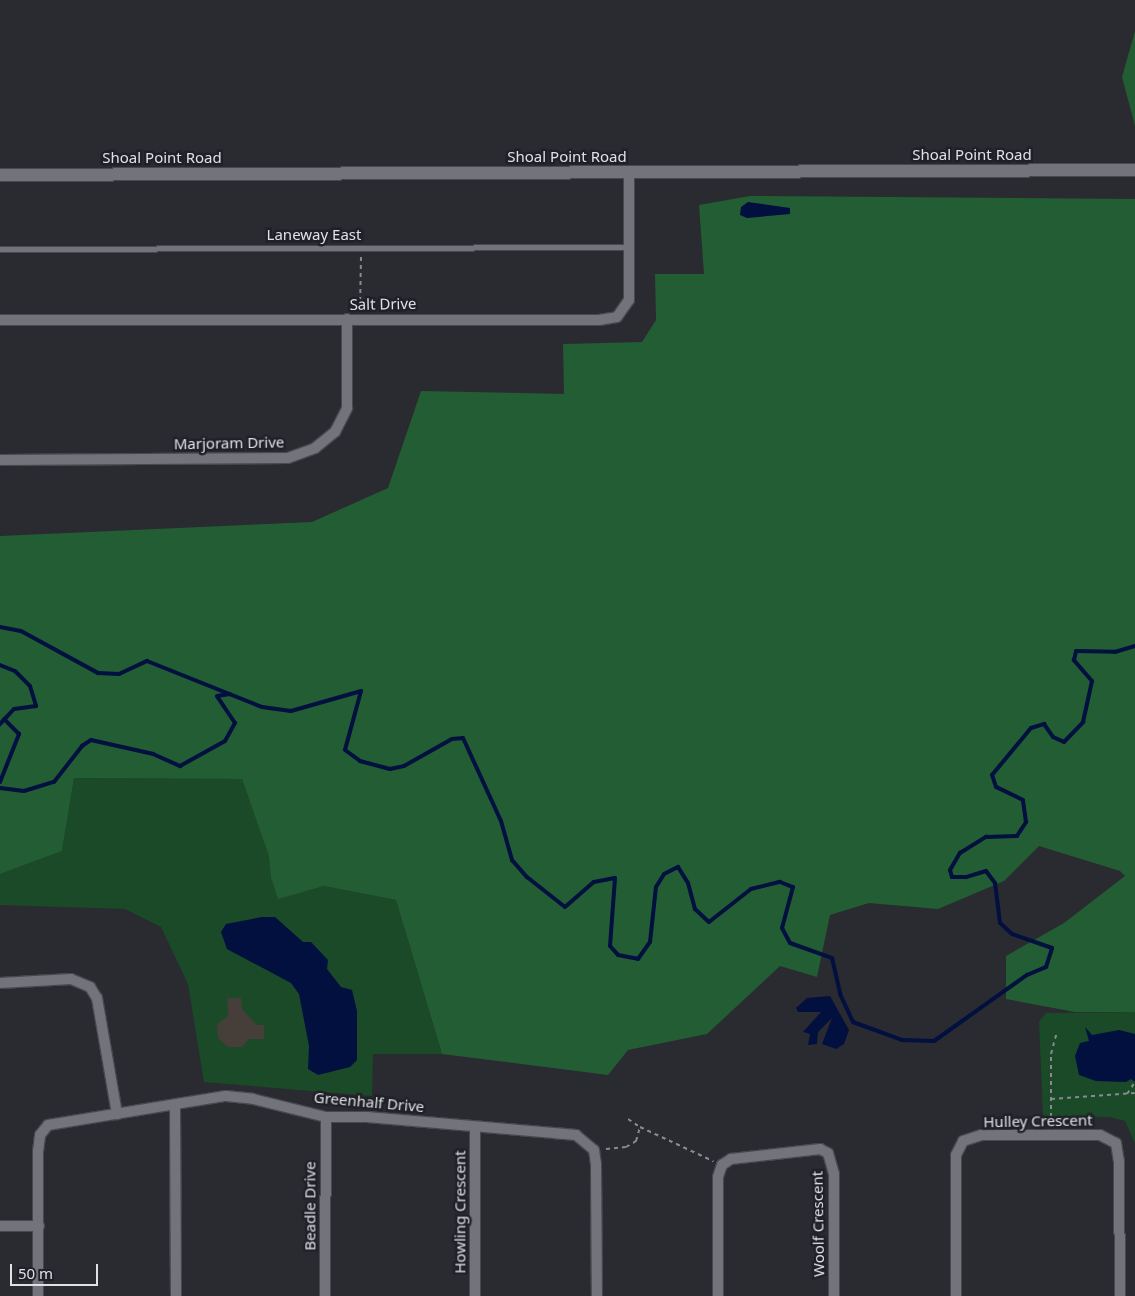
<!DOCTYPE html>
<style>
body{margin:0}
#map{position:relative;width:1135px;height:1296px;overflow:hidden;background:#2a2a31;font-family:"Noto Sans",sans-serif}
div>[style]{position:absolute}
.green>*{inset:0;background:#1a4a28}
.forest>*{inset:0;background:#225d34}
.water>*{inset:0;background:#01103f}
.stream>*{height:4px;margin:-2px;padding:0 2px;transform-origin:2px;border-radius:2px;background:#01103f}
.building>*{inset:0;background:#453e39}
.path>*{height:2px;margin-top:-1px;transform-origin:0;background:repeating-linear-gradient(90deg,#89898f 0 4px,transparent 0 8px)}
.roads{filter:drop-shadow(1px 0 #48484e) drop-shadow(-1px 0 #48484e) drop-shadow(0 1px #48484e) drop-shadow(0 -1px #48484e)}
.service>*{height:5px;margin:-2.5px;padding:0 2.5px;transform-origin:2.5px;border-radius:2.5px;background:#73737c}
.minor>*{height:10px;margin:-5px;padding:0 5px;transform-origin:5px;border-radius:5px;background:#73737c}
.tertiary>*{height:12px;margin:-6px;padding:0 6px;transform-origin:6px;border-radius:6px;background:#73737c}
span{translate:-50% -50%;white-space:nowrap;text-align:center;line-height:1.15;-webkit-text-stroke:5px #202128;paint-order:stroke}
.street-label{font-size:15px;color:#e0e0e5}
.scale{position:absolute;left:10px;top:1264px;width:88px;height:22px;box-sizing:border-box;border:2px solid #e0e0e5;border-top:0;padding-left:6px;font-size:15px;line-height:18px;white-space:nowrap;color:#e0e0e5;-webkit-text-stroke:4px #202128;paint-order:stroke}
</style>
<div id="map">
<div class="green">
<i style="clip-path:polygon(74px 778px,242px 779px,270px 856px,271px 878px,278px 898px,324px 886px,396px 900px,442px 1054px,373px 1054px,372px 1096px,204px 1082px,188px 984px,161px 927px,125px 909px,0 905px,0 874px,62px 851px)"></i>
<i style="clip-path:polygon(1135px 1012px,1135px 1143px,1125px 1121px,1110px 1117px,1043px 1116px,1039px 1022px,1046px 1013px)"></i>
</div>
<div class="forest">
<i style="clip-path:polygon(1135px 31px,1135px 126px,1122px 77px)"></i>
<i style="clip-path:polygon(750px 196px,1135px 199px,1135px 1012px,1075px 1012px,1006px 999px,1006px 956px,1064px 923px,1125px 876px,1120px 871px,1039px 846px,1004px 881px,938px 909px,869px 903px,830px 915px,817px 977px,780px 966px,707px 1034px,628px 1050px,608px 1075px,442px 1054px,396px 900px,324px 886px,278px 899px,271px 878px,269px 856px,242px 779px,74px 778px,62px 851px,0 874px,0 536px,312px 522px,388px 488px,421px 391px,564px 394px,563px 344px,642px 342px,656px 320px,655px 274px,704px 274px,699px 205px)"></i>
</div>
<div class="water">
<i style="clip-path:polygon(748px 202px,790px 208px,790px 214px,747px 218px,740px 215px,741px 207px)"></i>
<i style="clip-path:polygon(262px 917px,275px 917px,303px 942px,311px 942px,328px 960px,327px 969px,341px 987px,352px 990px,357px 1011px,357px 1060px,350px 1067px,318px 1075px,308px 1069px,309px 1046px,299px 994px,291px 983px,227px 949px,221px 932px,226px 924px)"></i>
<i style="clip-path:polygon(830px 996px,849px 1030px,844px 1044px,836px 1049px,822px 1044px,832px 1018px,818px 1032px,817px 1044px,808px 1045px,810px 1034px,803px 1032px,821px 1012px,798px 1012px,796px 1008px,807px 998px)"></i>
<i style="clip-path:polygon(1085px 1027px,1092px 1035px,1119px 1030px,1135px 1034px,1135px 1082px,1131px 1079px,1126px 1082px,1096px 1081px,1079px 1075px,1075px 1056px,1080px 1043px,1089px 1041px)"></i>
</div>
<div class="stream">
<i style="left:0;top:627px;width:21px;rotate:11deg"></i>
<i style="left:21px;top:631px;width:88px;rotate:28.6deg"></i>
<i style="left:98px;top:673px;width:21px;rotate:3deg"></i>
<i style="left:119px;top:674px;width:31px;rotate:-25deg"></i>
<i style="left:147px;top:661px;width:124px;rotate:21.8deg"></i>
<i style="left:262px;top:707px;width:29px;rotate:8deg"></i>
<i style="left:291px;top:711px;width:73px;rotate:-15.9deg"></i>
<i style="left:361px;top:691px;width:61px;rotate:105.2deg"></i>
<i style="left:345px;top:750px;width:19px;rotate:36deg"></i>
<i style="left:360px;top:761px;width:31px;rotate:15deg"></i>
<i style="left:390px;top:769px;width:14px;rotate:-12deg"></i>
<i style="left:404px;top:766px;width:55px;rotate:-29.4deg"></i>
<i style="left:452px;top:739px;width:11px;rotate:-5deg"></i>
<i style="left:463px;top:738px;width:91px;rotate:65.4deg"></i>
<i style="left:501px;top:821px;width:41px;rotate:74.2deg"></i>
<i style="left:512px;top:860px;width:23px;rotate:49deg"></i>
<i style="left:527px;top:877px;width:48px;rotate:38.3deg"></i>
<i style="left:565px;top:907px;width:38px;rotate:-41deg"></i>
<i style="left:594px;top:882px;width:21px;rotate:-11deg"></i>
<i style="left:615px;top:878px;width:68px;rotate:94.2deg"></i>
<i style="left:610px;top:946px;width:12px;rotate:48deg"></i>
<i style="left:618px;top:955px;width:20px;rotate:11deg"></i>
<i style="left:638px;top:959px;width:21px;rotate:-55deg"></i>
<i style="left:650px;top:942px;width:55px;rotate:-83.8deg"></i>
<i style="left:656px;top:887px;width:15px;rotate:-58deg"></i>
<i style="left:664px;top:874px;width:16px;rotate:-27deg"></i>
<i style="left:678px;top:867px;width:19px;rotate:58deg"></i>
<i style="left:688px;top:883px;width:27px;rotate:75deg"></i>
<i style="left:695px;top:909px;width:19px;rotate:43deg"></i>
<i style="left:709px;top:922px;width:53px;rotate:-38.2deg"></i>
<i style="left:751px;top:889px;width:30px;rotate:-14deg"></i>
<i style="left:780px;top:882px;width:14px;rotate:21deg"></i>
<i style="left:793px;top:887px;width:42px;rotate:105deg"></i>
<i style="left:782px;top:928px;width:17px;rotate:62deg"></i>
<i style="left:790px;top:943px;width:45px;rotate:19.7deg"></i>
<i style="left:832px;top:958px;width:37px;rotate:77deg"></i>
<i style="left:840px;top:994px;width:31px;rotate:65deg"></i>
<i style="left:853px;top:1022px;width:52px;rotate:20.2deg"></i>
<i style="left:902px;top:1040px;width:32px;rotate:2deg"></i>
<i style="left:934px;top:1041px;width:114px;rotate:-35.4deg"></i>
<i style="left:1027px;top:975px;width:21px;rotate:-23deg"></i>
<i style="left:1046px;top:967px;width:20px;rotate:-72deg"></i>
<i style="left:1052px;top:948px;width:42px;rotate:-160.7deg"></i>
<i style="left:1012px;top:934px;width:16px;rotate:-137deg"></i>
<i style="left:1000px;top:923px;width:40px;rotate:-97.1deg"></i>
<i style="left:995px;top:883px;width:15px;rotate:-127deg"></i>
<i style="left:986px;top:871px;width:21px;rotate:163deg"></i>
<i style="left:966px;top:877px;width:14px;rotate:180deg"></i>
<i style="left:952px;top:877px;width:7px;rotate:-106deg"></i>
<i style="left:950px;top:870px;width:20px;rotate:-60deg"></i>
<i style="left:960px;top:853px;width:31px;rotate:-32deg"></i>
<i style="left:986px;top:837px;width:31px;rotate:-2deg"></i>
<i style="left:1017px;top:836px;width:17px;rotate:-57deg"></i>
<i style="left:1026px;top:822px;width:22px;rotate:-98deg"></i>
<i style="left:1023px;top:800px;width:30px;rotate:-154deg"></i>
<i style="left:996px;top:787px;width:13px;rotate:-108deg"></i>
<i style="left:992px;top:775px;width:61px;rotate:-50.3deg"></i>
<i style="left:1031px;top:728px;width:14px;rotate:-17deg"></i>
<i style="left:1044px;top:724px;width:16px;rotate:55deg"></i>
<i style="left:1053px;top:737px;width:12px;rotate:24deg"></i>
<i style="left:1064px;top:742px;width:28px;rotate:-46deg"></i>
<i style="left:1083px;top:722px;width:42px;rotate:-77.6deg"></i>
<i style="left:1092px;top:681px;width:28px;rotate:-131deg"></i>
<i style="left:1074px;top:660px;width:9px;rotate:-77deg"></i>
<i style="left:1076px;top:651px;width:39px;rotate:1deg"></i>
<i style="left:1115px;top:652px;width:21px;rotate:-17deg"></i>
<i style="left:0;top:665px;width:16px;rotate:22deg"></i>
<i style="left:15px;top:671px;width:21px;rotate:45deg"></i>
<i style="left:30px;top:686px;width:21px;rotate:73deg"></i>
<i style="left:36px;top:706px;width:22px;rotate:172deg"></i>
<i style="left:14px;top:709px;width:21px;rotate:133deg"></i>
<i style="left:0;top:782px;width:52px;rotate:-68.4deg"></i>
<i style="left:19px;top:734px;width:21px;rotate:-135deg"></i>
<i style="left:0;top:788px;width:24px;rotate:7deg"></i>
<i style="left:24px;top:791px;width:31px;rotate:-17deg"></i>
<i style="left:54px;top:782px;width:46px;rotate:-52.1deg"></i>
<i style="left:82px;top:746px;width:11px;rotate:-34deg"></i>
<i style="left:91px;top:740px;width:64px;rotate:12.7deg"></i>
<i style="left:153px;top:754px;width:30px;rotate:24deg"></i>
<i style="left:180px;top:766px;width:51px;rotate:-29.1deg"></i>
<i style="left:225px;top:741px;width:21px;rotate:-61deg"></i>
<i style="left:235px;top:723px;width:32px;rotate:-124deg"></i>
<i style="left:217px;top:696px;width:13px;rotate:-9deg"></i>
</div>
<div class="building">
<i style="clip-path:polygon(227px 998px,241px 998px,242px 1009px,257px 1025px,264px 1025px,264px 1039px,249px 1039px,242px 1047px,228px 1047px,218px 1038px,217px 1024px,228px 1016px)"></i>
</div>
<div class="path">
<i style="left:360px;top:309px;width:53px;rotate:-88.9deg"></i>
<i style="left:1127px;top:1094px;width:14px;rotate:-56deg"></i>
<i style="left:1051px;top:1099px;width:84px;rotate:-4.1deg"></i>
<i style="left:628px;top:1119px;width:14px;rotate:34deg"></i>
<i style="left:1051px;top:1125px;width:71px;rotate:-90deg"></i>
<i style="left:1051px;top:1054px;width:23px;rotate:-75deg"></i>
<i style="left:606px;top:1149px;width:20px;rotate:-6deg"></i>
<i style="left:626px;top:1147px;width:12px;rotate:-31deg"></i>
<i style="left:636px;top:1141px;width:15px;rotate:-74deg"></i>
<i style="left:640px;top:1127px;width:81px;rotate:25deg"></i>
</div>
<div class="roads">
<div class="service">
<i style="left:0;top:249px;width:628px;rotate:-0.18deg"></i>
</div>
<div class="minor">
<i style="left:0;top:320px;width:599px"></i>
<i style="left:599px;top:320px;width:18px;rotate:-9deg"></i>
<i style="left:617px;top:317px;width:21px;rotate:-55deg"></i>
<i style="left:629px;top:300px;width:127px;rotate:-90deg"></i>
<i style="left:0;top:460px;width:288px;rotate:-0.4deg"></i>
<i style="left:288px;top:458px;width:29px;rotate:-20deg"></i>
<i style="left:315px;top:448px;width:26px;rotate:-39deg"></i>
<i style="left:335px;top:432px;width:27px;rotate:-63deg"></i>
<i style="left:347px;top:408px;width:89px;rotate:-90deg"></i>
<i style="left:0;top:983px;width:71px;rotate:-3.2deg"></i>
<i style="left:71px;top:979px;width:21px;rotate:23deg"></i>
<i style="left:90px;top:987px;width:13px;rotate:58deg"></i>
<i style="left:97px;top:998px;width:118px;rotate:80.2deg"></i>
<i style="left:175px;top:1106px;width:190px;rotate:89.7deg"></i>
<i style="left:475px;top:1127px;width:169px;rotate:90deg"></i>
<i style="left:0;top:1226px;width:39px"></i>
<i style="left:38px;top:1296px;width:144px;rotate:-90deg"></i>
<i style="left:38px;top:1152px;width:17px;rotate:-83deg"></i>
<i style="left:40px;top:1135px;width:13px;rotate:-51deg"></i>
<i style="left:48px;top:1125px;width:180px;rotate:-9.3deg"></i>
<i style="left:226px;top:1096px;width:27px;rotate:6deg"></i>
<i style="left:253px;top:1099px;width:75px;rotate:13.9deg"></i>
<i style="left:326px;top:1117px;width:41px"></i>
<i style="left:367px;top:1117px;width:210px;rotate:4.9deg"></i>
<i style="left:576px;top:1135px;width:23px;rotate:40deg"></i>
<i style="left:594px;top:1150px;width:14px;rotate:82deg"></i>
<i style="left:596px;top:1164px;width:132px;rotate:89.6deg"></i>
<i style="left:325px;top:1296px;width:179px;rotate:-89.7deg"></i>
<i style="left:718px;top:1296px;width:119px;rotate:-90deg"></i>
<i style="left:718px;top:1177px;width:13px;rotate:-72deg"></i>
<i style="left:722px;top:1165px;width:11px;rotate:-34deg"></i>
<i style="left:731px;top:1159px;width:90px;rotate:-6.4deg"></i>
<i style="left:820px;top:1149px;width:9px;rotate:27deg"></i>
<i style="left:828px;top:1153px;width:22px;rotate:74deg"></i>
<i style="left:834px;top:1174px;width:122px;rotate:90deg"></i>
<i style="left:956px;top:1296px;width:141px;rotate:-90deg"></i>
<i style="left:956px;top:1155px;width:16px;rotate:-63deg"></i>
<i style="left:963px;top:1141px;width:19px;rotate:-18deg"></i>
<i style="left:981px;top:1135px;width:119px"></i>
<i style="left:1100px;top:1135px;width:18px;rotate:27deg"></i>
<i style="left:1116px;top:1143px;width:18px;rotate:81deg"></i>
<i style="left:1119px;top:1161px;width:135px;rotate:89.6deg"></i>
</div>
<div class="tertiary">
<i style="left:0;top:175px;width:1135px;rotate:-0.25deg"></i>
</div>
</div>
<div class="street-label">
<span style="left:972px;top:155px">Shoal Point Road</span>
<span style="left:567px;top:157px">Shoal Point Road</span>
<span style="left:162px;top:158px">Shoal Point Road</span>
<span style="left:314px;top:235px">Laneway East</span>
<span style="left:383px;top:304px;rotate:-1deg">Salt Drive</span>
<span style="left:229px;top:443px;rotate:-1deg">Marjoram Drive</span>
<span style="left:369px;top:1102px;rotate:5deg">Greenhalf Drive</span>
<span style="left:1038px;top:1121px;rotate:-1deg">Hulley Crescent</span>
<span style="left:310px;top:1206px;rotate:-90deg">Beadle Drive</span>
<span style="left:460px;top:1212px;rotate:-90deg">Howling Crescent</span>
<span style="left:818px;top:1224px;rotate:-91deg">Woolf Crescent</span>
</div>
<div class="scale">50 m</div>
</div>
